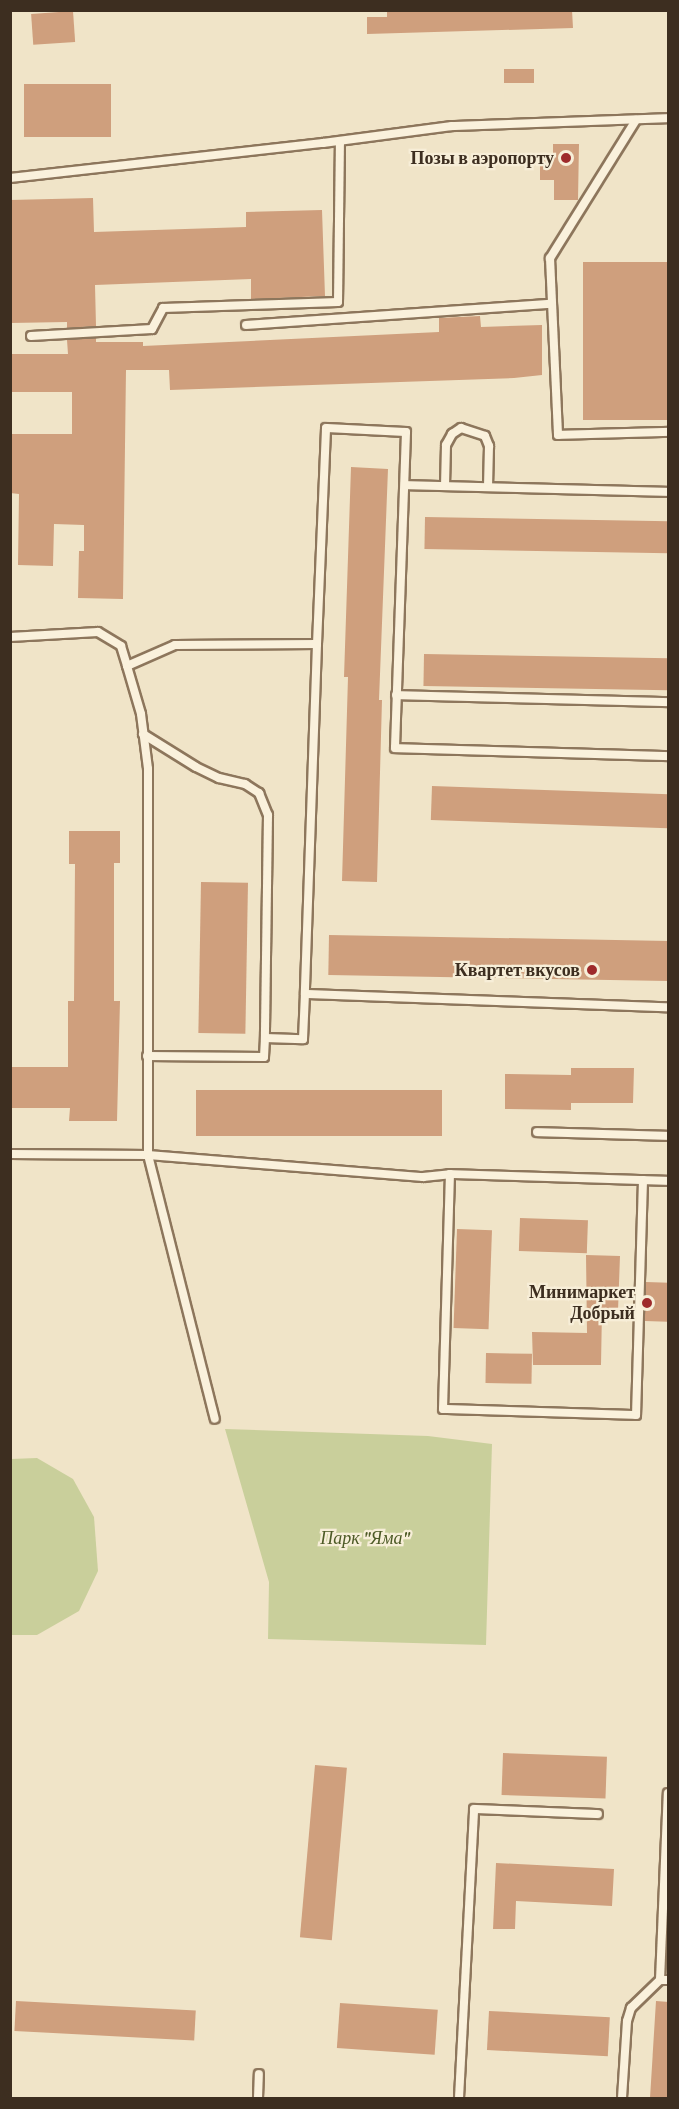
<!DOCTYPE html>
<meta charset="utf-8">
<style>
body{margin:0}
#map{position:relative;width:679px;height:2109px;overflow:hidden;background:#f0e4c8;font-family:"Crimson Pro",serif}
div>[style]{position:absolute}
.green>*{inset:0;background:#c9cf9b}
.building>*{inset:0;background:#cf9f7d;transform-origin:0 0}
.roads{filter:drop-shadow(2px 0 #8d765c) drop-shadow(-2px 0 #8d765c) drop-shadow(0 2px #8d765c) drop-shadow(0 -2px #8d765c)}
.lane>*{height:8px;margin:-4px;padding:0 4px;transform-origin:4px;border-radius:4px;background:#faf1dc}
.dots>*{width:16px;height:16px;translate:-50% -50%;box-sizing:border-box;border:3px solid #f7eed8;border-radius:50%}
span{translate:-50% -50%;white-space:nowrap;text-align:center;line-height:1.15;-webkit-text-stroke:4.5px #f7eed8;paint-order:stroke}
.poi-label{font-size:18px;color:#3d2e20;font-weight:700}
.right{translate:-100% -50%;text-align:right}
.park-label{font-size:18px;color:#4d5a26;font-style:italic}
.frame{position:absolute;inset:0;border:12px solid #3d2e20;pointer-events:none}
</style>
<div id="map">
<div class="green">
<i style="clip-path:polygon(225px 1429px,428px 1436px,492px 1444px,486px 1645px,268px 1639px,269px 1582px)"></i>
<i style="clip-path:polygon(37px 1458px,73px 1479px,94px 1517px,98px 1571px,79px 1611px,37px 1635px,11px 1635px,11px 1459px)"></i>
</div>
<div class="building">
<i style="clip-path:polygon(387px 10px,572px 10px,573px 28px,367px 34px,367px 17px,387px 17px)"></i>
<i style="left:73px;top:11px;width:31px;height:42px;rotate:86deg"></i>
<i style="left:504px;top:69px;width:30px;height:14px"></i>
<i style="left:24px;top:84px;width:87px;height:53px"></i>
<i style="clip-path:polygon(553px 144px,579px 144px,578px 200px,554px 200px,554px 180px,540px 180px,540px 154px,553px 155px)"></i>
<i style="clip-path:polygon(93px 198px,94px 232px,246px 227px,246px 212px,322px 210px,325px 296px,251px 299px,251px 279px,95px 285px,96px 326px,67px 328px,67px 322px,10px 323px,10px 200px)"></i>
<i style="left:669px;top:262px;width:158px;height:86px;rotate:90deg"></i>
<i style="clip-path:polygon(480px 316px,481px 327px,542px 325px,542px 375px,514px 378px,170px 390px,169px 370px,126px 370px,123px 599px,78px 598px,79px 551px,84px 551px,84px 525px,54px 524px,53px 566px,18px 565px,19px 494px,10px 493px,10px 434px,72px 434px,72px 392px,10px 392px,10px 354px,68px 354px,67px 340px,96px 338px,96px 342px,143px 342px,143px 346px,439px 332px,439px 318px)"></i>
<i style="clip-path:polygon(351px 467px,388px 469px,379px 700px,382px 700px,377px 882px,342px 881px,348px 677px,344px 677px)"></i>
<i style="left:425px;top:517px;width:244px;height:32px;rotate:1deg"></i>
<i style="left:424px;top:654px;width:245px;height:32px;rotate:1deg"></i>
<i style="left:432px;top:786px;width:237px;height:34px;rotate:2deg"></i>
<i style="clip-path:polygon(69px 831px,120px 831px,120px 863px,114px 863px,114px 1001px,120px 1001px,117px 1121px,69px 1121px,70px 1108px,10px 1108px,10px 1067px,68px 1067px,68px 1001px,74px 1001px,75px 864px,69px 864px)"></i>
<i style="left:201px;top:882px;width:47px;height:151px;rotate:1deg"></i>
<i style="left:329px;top:935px;width:340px;height:40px;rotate:1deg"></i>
<i style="clip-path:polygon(571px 1068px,634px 1068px,633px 1103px,571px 1103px,571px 1110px,505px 1109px,505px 1074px,571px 1075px)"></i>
<i style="left:196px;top:1090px;width:246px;height:46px"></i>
<i style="left:520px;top:1218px;width:68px;height:33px;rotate:2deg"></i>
<i style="left:457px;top:1229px;width:35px;height:99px;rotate:2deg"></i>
<i style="clip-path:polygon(586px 1255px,620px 1256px,618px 1311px,602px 1310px,601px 1365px,533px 1365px,532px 1332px,587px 1333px)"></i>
<i style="left:646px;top:1282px;width:23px;height:39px;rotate:2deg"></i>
<i style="left:486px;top:1353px;width:46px;height:30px;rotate:1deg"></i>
<i style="left:503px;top:1753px;width:104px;height:42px;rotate:2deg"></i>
<i style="left:315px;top:1765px;width:32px;height:173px;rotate:5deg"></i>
<i style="clip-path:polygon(496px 1863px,614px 1869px,612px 1906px,516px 1901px,515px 1929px,493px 1929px)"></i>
<i style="left:16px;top:2001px;width:180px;height:30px;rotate:3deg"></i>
<i style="clip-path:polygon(656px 2001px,669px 2002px,669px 2098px,650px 2098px)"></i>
<i style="left:340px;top:2003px;width:98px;height:45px;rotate:4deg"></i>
<i style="left:489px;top:2011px;width:121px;height:39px;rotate:3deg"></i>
</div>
<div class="roads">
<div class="lane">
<i style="left:636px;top:120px;width:163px;rotate:121.9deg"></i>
<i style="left:550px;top:258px;width:177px;rotate:87.4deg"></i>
<i style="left:558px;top:435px;width:110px;rotate:-1.6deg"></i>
<i style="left:10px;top:178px;width:315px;rotate:-6.4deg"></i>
<i style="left:323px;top:143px;width:130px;rotate:-7.5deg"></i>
<i style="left:452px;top:126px;width:216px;rotate:-2.1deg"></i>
<i style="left:246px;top:325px;width:305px;rotate:-4deg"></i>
<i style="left:31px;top:336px;width:121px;rotate:-3.3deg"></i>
<i style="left:152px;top:329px;width:24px;rotate:-62deg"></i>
<i style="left:163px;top:308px;width:175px;rotate:-2deg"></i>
<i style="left:338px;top:302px;width:161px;rotate:-89.3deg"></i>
<i style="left:405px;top:485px;width:263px;rotate:1.5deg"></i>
<i style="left:445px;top:486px;width:41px;rotate:-88.6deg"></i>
<i style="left:446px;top:445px;width:13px;rotate:-61deg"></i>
<i style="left:452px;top:434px;width:11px;rotate:-34deg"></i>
<i style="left:461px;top:428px;width:25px;rotate:18deg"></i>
<i style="left:485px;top:436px;width:11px;rotate:68deg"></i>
<i style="left:489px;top:446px;width:41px;rotate:91.4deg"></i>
<i style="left:10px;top:637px;width:88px;rotate:-3.3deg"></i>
<i style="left:98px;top:632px;width:27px;rotate:31deg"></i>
<i style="left:121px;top:646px;width:21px;rotate:73deg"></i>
<i style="left:127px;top:666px;width:52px;rotate:-23.6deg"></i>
<i style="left:175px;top:645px;width:142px;rotate:-0.4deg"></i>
<i style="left:317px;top:644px;width:216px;rotate:-87.6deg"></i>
<i style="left:326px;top:428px;width:80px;rotate:2.9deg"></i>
<i style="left:406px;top:432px;width:316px;rotate:92deg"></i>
<i style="left:395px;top:748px;width:273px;rotate:1.7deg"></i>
<i style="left:317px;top:644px;width:350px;rotate:92deg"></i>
<i style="left:305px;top:994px;width:363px;rotate:2.1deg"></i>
<i style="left:127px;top:666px;width:50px;rotate:73.7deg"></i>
<i style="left:141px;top:714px;width:55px;rotate:82.7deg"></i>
<i style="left:148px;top:769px;width:386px;rotate:90deg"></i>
<i style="left:148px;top:1155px;width:272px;rotate:75.8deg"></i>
<i style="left:396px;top:695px;width:272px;rotate:1.5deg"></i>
<i style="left:143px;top:734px;width:62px;rotate:31.9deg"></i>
<i style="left:196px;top:767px;width:25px;rotate:26deg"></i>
<i style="left:219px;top:778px;width:27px;rotate:13deg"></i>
<i style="left:245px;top:784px;width:17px;rotate:33deg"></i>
<i style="left:259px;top:793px;width:24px;rotate:68deg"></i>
<i style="left:268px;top:815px;width:223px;rotate:90.8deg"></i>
<i style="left:147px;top:1056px;width:117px;rotate:0.5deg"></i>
<i style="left:264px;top:1057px;width:19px;rotate:-87deg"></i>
<i style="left:265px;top:1038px;width:38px;rotate:2deg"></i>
<i style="left:303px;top:1039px;width:45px;rotate:-87.5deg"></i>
<i style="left:537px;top:1132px;width:131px;rotate:1.7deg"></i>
<i style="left:10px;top:1154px;width:138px;rotate:0.4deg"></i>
<i style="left:148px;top:1155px;width:276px;rotate:4.6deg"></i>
<i style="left:423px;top:1177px;width:27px;rotate:-6deg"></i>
<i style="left:643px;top:1180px;width:235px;rotate:91.7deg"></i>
<i style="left:636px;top:1415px;width:193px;rotate:-178.2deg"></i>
<i style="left:443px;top:1409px;width:235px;rotate:-88.3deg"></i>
<i style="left:450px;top:1174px;width:218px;rotate:1.8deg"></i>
<i style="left:660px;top:1980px;width:187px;rotate:-87.6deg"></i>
<i style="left:258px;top:2098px;width:24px;rotate:-88deg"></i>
<i style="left:459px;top:2098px;width:289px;rotate:-87deg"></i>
<i style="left:474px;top:1809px;width:124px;rotate:2.3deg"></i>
<i style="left:622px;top:2098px;width:77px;rotate:-86.3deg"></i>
<i style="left:627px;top:2021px;width:14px;rotate:-73deg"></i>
<i style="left:631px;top:2008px;width:40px;rotate:-44deg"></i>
<i style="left:660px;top:1980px;width:8px"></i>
</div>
</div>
<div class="dots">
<i style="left:566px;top:158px;background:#9e2a2b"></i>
<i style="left:592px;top:970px;background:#9e2a2b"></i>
<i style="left:647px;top:1303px;background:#9e2a2b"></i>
</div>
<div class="poi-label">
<span class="right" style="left:554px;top:158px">Позы в аэропорту</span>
<span class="right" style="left:580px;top:970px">Квартет вкусов</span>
<span class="right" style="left:635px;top:1303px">Минимаркет<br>Добрый</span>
</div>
<div class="park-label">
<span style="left:365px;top:1538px">Парк "Яма"</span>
</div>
<div class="frame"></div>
</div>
